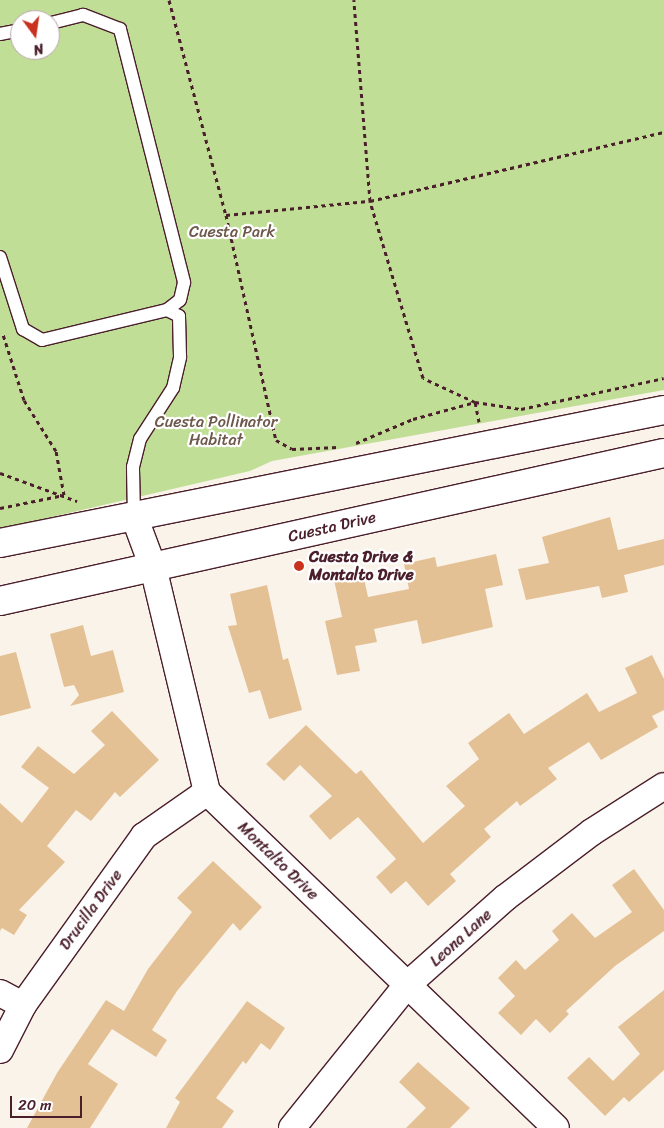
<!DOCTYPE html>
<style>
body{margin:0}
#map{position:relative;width:664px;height:1128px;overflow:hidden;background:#faf3ea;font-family:Sriracha,sans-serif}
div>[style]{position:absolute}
.green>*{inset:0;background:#c1de96}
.building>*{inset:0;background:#e4c195}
.path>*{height:3px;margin-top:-1.5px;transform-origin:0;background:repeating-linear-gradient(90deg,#4a1f2b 0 4px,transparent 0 8px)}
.roads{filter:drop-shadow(1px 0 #4a1f2b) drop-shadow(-1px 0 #4a1f2b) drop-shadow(0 1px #4a1f2b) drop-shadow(0 -1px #4a1f2b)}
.lane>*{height:12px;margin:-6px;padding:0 6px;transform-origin:6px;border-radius:6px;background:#fff}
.street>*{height:26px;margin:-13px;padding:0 13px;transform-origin:13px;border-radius:13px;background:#fff}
.secondary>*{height:28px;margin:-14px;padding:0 14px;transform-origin:14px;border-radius:14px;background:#fff}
.dots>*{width:14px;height:14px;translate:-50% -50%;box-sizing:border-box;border:2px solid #fff;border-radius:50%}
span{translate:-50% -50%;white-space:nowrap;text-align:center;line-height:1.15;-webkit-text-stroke:4.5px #fff;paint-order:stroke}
.park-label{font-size:16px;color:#6e584b}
.street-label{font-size:16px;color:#4a1f2b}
.poi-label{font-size:16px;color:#4a1f2b;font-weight:700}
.left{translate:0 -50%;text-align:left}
.north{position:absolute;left:10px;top:10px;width:50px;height:50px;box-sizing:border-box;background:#fff;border:1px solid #b7a5aa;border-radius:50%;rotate:166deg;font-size:14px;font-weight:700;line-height:20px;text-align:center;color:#4a1f2b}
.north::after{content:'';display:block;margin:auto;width:18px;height:22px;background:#c8321e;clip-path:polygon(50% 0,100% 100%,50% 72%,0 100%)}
.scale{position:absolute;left:10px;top:1096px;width:72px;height:22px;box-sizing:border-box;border:2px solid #4a1f2b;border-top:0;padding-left:6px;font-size:15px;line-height:18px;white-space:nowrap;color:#4a1f2b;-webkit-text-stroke:4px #fff;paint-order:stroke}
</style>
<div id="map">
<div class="green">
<i style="clip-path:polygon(evenodd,0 0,664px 0,664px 390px,272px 461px,250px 471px,0 529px,0 0,20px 20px,50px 20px,50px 50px,20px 50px,20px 20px)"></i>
</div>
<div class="building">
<i style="clip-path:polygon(610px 517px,618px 550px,664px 539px,664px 565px,624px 575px,628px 592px,602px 598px,599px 586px,526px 600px,518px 569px,549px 563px,542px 537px)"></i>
<i style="clip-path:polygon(496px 554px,503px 585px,485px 589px,493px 627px,422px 644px,417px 620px,374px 629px,377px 642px,355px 646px,360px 671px,337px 675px,325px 621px,342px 617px,334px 580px,363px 574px,368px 597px,409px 589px,404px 564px,435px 557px,437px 567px)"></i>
<i style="clip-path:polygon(267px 585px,283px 660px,288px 658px,302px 710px,269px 719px,260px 690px,249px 693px,228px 626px,237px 625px,230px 594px)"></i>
<i style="clip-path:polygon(83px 625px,91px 656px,113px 650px,124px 692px,70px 706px,79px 695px,74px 685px,64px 687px,50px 634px)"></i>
<i style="clip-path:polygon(16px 652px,31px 708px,0 716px,0 656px)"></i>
<i style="clip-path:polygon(652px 655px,664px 679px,664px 710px,652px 716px,658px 727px,601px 760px,589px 742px,548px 768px,557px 779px,520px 806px,517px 801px,484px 829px,491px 837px,450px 874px,456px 881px,428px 906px,406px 881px,391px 894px,376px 877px,396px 859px,358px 817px,330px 840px,309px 816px,332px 796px,300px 765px,284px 781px,266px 764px,306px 725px,356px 774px,361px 770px,423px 843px,465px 806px,446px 786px,479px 759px,468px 743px,509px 713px,524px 734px,587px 693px,599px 712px,637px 693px,625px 668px)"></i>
<i style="clip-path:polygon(112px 711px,159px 760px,120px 797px,115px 792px,91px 821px,76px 810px,47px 846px,65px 862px,19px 910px,27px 915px,14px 935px,2px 928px,0 931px,0 803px,22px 823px,49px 788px,21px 767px,38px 746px,74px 774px,105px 745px,91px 731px)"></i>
<i style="clip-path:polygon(213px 861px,262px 907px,240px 931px,233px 923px,177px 991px,152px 1030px,167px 1040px,156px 1057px,112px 1029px,88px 1064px,118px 1084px,90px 1128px,27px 1128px,57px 1073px,106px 1000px,124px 1011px,148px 969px,192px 912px,177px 898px)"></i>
<i style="clip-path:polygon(634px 869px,664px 910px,664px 931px,615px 966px,566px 1011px,569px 1014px,550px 1033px,536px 1019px,521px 1035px,498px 1013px,515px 996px,498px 978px,516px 960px,525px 970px,559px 940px,552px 931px,572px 913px,595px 938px,632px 912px,612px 885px)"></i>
<i style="clip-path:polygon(664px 990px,664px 1070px,629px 1102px,624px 1097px,605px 1116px,567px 1078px,589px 1057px,613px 1081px,640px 1054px,618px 1027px)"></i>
<i style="clip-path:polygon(247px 1001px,285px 1028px,270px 1050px,261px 1043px,246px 1064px,243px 1061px,216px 1098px,234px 1111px,222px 1128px,166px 1128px,180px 1102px,175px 1098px)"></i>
<i style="clip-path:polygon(418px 1062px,470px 1108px,450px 1128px,406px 1128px,426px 1108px,399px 1082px)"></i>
</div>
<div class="path">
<i style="left:169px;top:0;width:222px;rotate:75.2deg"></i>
<i style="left:226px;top:215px;width:230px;rotate:77.5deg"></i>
<i style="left:276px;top:440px;width:18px;rotate:29deg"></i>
<i style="left:292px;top:449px;width:46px;rotate:-2.5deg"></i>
<i style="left:226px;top:215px;width:145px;rotate:-5.6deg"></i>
<i style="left:370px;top:201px;width:202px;rotate:-94.6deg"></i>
<i style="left:479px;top:422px;width:20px;rotate:-101deg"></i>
<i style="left:475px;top:402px;width:57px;rotate:-155.2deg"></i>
<i style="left:423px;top:378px;width:185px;rotate:-106.7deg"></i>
<i style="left:370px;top:201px;width:302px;rotate:-13.2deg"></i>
<i style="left:356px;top:443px;width:62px;rotate:-22.8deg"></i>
<i style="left:413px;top:419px;width:64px;rotate:-15.3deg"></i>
<i style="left:475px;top:402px;width:47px;rotate:8.7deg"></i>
<i style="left:521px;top:409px;width:146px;rotate:-12.2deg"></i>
<i style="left:0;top:473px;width:82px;rotate:20deg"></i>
<i style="left:0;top:508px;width:65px;rotate:-11.5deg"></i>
<i style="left:64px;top:495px;width:45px;rotate:-100.3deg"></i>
<i style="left:56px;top:451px;width:60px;rotate:-122.1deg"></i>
<i style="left:24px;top:400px;width:69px;rotate:-107.7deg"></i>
</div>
<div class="roads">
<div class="lane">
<i style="left:0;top:34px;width:20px;rotate:-11deg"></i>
<i style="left:0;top:257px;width:76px;rotate:72.3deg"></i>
<i style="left:23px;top:329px;width:22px;rotate:30deg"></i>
<i style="left:42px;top:340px;width:129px;rotate:-13.5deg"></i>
<i style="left:167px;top:310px;width:16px;rotate:-38deg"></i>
<i style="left:180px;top:300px;width:18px;rotate:-77deg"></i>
<i style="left:184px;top:282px;width:261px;rotate:-104.2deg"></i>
<i style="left:120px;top:29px;width:40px;rotate:-159deg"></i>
<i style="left:83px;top:15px;width:34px;rotate:166deg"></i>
<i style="left:134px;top:516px;width:49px;rotate:-91.2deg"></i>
<i style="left:133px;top:467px;width:29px;rotate:-76deg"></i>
<i style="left:140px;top:439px;width:61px;rotate:-57.1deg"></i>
<i style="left:173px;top:388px;width:32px;rotate:-77deg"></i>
<i style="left:180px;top:357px;width:41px;rotate:-91.4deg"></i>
<i style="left:179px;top:316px;width:13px;rotate:-153deg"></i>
</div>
<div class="street">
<i style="left:134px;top:516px;width:54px;rotate:69.6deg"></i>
<i style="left:153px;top:567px;width:231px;rotate:76.5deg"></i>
<i style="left:207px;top:792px;width:484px;rotate:43.9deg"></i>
<i style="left:0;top:993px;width:26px;rotate:28deg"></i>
<i style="left:0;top:1050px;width:51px;rotate:-62.9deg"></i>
<i style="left:23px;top:1005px;width:208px;rotate:-54.4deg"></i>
<i style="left:144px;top:836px;width:77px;rotate:-34.9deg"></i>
<i style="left:292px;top:1128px;width:184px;rotate:-51.2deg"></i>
<i style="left:407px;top:985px;width:131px;rotate:-41.6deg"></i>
<i style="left:505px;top:898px;width:109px;rotate:-37.2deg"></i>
<i style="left:592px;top:832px;width:85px;rotate:-32.6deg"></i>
</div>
<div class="secondary">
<i style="left:0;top:543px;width:677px;rotate:-11.33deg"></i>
<i style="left:0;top:601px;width:680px;rotate:-12.57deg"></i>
</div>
</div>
<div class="dots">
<i style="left:299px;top:566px;background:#c8321e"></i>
</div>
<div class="park-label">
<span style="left:232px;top:232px">Cuesta Park</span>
<span style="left:216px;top:431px">Cuesta Pollinator<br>Habitat</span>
</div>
<div class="street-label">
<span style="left:332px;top:527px;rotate:-13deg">Cuesta Drive</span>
<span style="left:278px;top:861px;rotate:44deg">Montalto Drive</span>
<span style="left:91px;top:910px;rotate:-54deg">Drucilla Drive</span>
<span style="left:461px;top:938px;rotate:-42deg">Leona Lane</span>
</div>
<div class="poi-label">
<span class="left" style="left:309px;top:566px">Cuesta Drive &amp;<br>Montalto Drive</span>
</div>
<div class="north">N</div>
<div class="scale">20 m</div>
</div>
